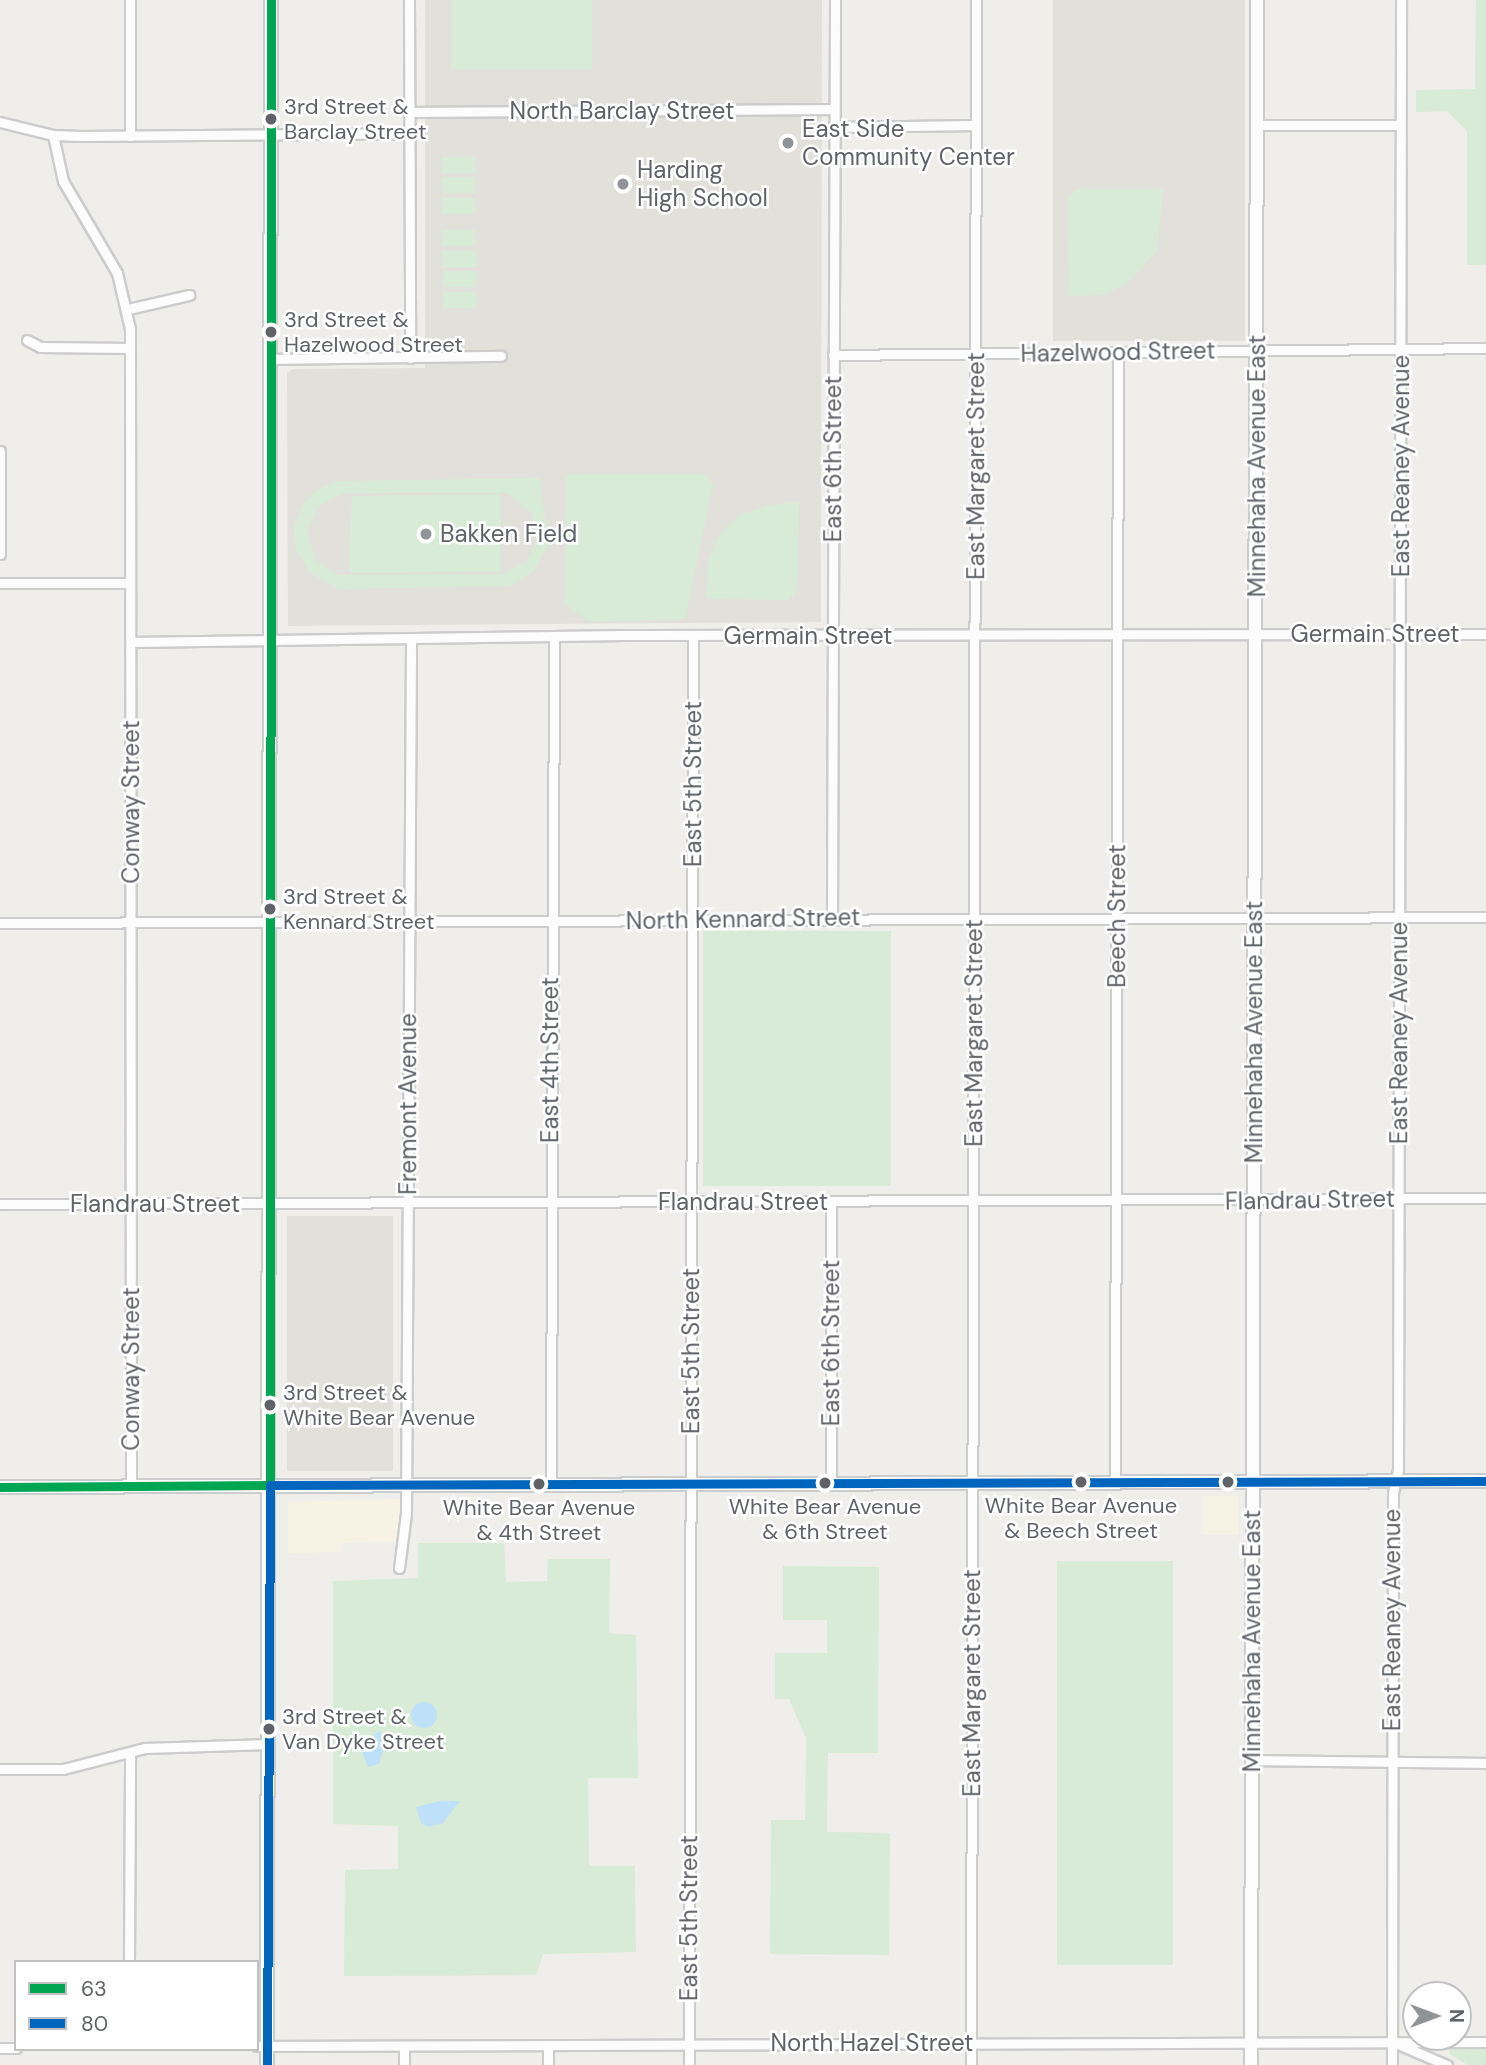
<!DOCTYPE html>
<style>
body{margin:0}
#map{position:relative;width:1486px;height:2065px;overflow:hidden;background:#efeeea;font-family:"DM Sans",sans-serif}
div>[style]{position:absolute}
.commercial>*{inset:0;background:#f7f3e4;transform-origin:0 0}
.education>*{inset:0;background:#e2e0da;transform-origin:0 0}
.green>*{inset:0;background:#d8ebd6;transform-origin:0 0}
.water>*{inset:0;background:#bfe0f9}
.round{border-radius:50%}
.roads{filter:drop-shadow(2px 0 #cbcccc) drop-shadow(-2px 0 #cbcccc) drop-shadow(0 2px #cbcccc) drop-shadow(0 -2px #cbcccc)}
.street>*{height:9px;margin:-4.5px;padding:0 4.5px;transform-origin:4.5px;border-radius:4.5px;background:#fdfcfc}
.secondary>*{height:12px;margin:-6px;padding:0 6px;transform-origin:6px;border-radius:6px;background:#fdfcfc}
.bus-1>*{height:9px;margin:-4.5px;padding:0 4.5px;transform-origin:4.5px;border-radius:4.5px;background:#00a651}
.bus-2>*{height:9px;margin:-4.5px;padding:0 4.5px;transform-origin:4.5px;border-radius:4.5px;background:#0065bd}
.dots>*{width:19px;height:19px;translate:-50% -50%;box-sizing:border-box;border:4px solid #fff;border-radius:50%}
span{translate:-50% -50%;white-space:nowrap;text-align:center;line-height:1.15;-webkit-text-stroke:5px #fff;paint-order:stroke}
.bus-label{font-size:22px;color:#5f6368}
.left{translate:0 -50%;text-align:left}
.street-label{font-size:24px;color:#5f6368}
.poi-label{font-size:24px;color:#5f6368}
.legend{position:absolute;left:14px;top:1960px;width:245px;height:91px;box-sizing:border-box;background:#fff;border:2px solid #bfc1c3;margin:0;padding:9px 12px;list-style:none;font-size:21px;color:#5f6368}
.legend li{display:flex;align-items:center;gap:14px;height:35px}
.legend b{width:35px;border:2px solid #bfc1c3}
.north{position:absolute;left:1402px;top:1981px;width:70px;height:70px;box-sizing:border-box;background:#fff;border:2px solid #bfc1c3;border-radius:50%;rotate:90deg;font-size:19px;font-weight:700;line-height:28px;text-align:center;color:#5f6368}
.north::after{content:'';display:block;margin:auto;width:24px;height:32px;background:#919496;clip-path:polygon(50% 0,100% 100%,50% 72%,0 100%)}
</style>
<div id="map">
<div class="commercial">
<i style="left:1203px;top:1496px;width:35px;height:39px"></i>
<i style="clip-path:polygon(400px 1499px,400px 1542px,342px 1543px,341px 1552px,288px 1553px,288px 1502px)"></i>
</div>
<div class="education">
<i style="clip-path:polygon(425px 0,822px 0,821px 622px,288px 626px,287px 373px,293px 369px,425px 368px)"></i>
<i style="left:1053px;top:0;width:192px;height:341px"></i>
<i style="left:393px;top:1216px;width:255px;height:106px;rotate:90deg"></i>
</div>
<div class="green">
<i style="left:451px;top:0;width:141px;height:69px"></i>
<i style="clip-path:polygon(1476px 0,1486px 0,1486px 265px,1467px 265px,1467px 131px,1447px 111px,1416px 112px,1416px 90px,1475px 89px)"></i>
<i style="left:442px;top:157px;width:33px;height:16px"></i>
<i style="left:475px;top:177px;width:16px;height:33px;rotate:90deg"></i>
<i style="clip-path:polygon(1077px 189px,1163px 189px,1157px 251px,1127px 283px,1102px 295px,1069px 296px,1068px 198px)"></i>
<i style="left:442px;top:198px;width:33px;height:16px"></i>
<i style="left:442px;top:230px;width:33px;height:16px"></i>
<i style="left:442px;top:251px;width:34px;height:16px"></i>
<i style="left:476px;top:271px;width:16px;height:33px;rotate:90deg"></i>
<i style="left:443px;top:292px;width:33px;height:16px"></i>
<i style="clip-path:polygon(566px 474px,703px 474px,713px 484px,685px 619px,590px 622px,565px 605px)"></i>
<i style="clip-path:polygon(evenodd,539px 478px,549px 544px,533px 572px,509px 586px,340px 589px,311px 574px,296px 550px,294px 528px,303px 504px,318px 489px,337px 481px,539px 478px,344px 493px,507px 493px,532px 513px,536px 542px,526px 562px,503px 574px,338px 575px,316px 561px,307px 533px,316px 508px,344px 493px)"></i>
<i style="clip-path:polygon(501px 494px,501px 572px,352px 573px,349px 569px,352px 496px)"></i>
<i style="clip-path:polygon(799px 502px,797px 590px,789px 600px,706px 599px,708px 564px,718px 536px,739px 515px,770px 505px)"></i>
<i style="left:891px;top:931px;width:255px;height:188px;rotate:90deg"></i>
<i style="clip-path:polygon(418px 1543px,504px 1543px,506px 1582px,547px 1581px,548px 1559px,610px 1559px,609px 1633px,636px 1635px,638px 1778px,588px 1778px,589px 1866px,635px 1866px,636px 1952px,543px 1954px,536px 1975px,344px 1976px,345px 1870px,398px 1869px,398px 1826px,333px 1824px,333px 1581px,418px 1578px)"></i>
<i style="left:1057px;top:1561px;width:116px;height:404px"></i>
<i style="clip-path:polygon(783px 1566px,879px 1567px,878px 1753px,828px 1753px,827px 1832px,890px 1833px,889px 1955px,770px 1954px,771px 1820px,805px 1820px,806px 1738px,789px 1699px,775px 1699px,775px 1653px,827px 1653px,827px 1620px,783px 1620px)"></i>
<i style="clip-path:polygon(1451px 2048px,1486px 2049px,1486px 2065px,1468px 2065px,1449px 2054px)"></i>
</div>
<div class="water">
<i class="round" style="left:411px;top:1702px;width:26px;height:26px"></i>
<i style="clip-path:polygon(380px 1731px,384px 1747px,379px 1764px,368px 1767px,359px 1744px)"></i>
<i style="clip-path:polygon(439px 1801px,460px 1801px,443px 1823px,428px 1827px,421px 1823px,416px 1807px)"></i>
</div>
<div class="roads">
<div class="street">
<i style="left:409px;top:0;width:358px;rotate:89.8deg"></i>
<i style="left:409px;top:112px;width:425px;rotate:-0.4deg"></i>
<i style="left:0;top:122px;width:55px;rotate:13.8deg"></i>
<i style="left:53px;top:135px;width:28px;rotate:2deg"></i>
<i style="left:81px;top:136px;width:328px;rotate:-0.5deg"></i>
<i style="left:1257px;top:125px;width:143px"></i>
<i style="left:834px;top:127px;width:142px;rotate:-0.8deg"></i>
<i style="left:53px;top:135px;width:47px;rotate:77.7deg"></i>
<i style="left:63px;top:181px;width:107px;rotate:59.6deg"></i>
<i style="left:117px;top:273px;width:57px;rotate:76.9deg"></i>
<i style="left:130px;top:329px;width:1158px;rotate:89.95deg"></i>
<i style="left:130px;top:136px;width:136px;rotate:-90deg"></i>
<i style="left:128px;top:309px;width:63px;rotate:-12.9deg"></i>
<i style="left:27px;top:340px;width:15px;rotate:28deg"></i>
<i style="left:40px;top:347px;width:90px;rotate:0.6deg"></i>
<i style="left:833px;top:355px;width:653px;rotate:-0.61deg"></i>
<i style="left:272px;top:359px;width:229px;rotate:-0.8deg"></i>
<i style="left:0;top:451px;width:103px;rotate:90deg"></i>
<i style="left:0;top:583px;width:130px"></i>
<i style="left:131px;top:642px;width:493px;rotate:-0.8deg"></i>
<i style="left:624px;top:635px;width:862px;rotate:-0.07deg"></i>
<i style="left:832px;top:917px;width:917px;rotate:-89.81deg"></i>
<i style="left:0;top:923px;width:1486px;rotate:-0.23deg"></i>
<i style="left:831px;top:1202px;width:281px;rotate:90deg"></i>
<i style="left:0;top:1204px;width:1486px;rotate:-0.23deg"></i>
<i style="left:1115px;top:1481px;width:1129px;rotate:-89.85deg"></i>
<i style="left:551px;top:1483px;width:847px;rotate:-89.8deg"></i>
<i style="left:399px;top:1568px;width:55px;rotate:-82.7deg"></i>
<i style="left:406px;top:1513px;width:874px;rotate:-89.67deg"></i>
<i style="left:1252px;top:1760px;width:234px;rotate:0.7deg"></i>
<i style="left:0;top:1769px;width:63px"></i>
<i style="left:63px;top:1769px;width:85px;rotate:-14.4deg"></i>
<i style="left:145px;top:1748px;width:124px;rotate:-1.8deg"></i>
<i style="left:129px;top:1962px;width:209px;rotate:-89.7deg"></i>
<i style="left:1400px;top:2045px;width:51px;rotate:23.1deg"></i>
<i style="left:257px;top:2046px;width:1229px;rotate:-0.19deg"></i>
<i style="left:0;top:2048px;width:16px"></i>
<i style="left:404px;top:2065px;width:19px;rotate:-90deg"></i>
<i style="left:548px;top:2065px;width:20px;rotate:-90deg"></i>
<i style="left:689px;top:2065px;width:1428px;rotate:-89.84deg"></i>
<i style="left:971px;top:2065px;width:2065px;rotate:-89.86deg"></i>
<i style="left:1392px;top:2065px;width:572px;rotate:-89.9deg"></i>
<i style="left:1393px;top:1493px;width:25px;rotate:-78deg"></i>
<i style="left:1398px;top:1469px;width:1469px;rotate:-89.88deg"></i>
</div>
<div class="secondary">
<i style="left:0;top:1487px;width:1486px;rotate:-0.23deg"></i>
<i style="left:267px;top:2065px;width:2065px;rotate:-89.89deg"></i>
<i style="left:1251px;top:2065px;width:2065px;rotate:-89.83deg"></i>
</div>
</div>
<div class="bus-1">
<i style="left:270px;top:1485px;width:1485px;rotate:-89.96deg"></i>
<i style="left:0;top:1487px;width:270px;rotate:-0.4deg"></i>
</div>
<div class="bus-2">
<i style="left:270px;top:1485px;width:1216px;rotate:-0.19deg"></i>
<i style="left:267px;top:2065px;width:580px;rotate:-89.7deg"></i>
</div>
<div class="dots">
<i style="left:271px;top:119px;background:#5f6368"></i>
<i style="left:788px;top:143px;background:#919496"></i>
<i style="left:623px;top:184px;background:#919496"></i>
<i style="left:271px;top:332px;background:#5f6368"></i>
<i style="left:426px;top:534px;background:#919496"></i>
<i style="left:270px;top:909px;background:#5f6368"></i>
<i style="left:270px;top:1405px;background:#5f6368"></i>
<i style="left:1081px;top:1482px;background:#5f6368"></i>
<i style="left:1228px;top:1482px;background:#5f6368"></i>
<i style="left:825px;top:1483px;background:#5f6368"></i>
<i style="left:539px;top:1484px;background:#5f6368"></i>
<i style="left:269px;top:1729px;background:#5f6368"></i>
</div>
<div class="bus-label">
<span class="left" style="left:284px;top:119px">3rd Street &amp;<br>Barclay Street</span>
<span class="left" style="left:284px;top:332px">3rd Street &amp;<br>Hazelwood Street</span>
<span class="left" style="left:283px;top:909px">3rd Street &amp;<br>Kennard Street</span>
<span class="left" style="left:283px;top:1405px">3rd Street &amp;<br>White Bear Avenue</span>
<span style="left:1081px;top:1518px">White Bear Avenue<br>&amp; Beech Street</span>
<span style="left:825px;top:1519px">White Bear Avenue<br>&amp; 6th Street</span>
<span style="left:539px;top:1520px">White Bear Avenue<br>&amp; 4th Street</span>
<span class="left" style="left:282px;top:1729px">3rd Street &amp;<br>Van Dyke Street</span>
</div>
<div class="street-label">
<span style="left:622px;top:111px">North Barclay Street</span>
<span style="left:1118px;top:352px;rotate:-1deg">Hazelwood Street</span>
<span style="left:833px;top:459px;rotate:-90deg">East 6th Street</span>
<span style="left:976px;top:466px;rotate:-90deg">East Margaret Street</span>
<span style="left:1257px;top:466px;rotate:-90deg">Minnehaha Avenue East</span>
<span style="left:1401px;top:466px;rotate:-90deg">East Reaney Avenue</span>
<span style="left:1375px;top:634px">Germain Street</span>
<span style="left:808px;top:636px">Germain Street</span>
<span style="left:693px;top:784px;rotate:-90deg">East 5th Street</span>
<span style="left:131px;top:802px;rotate:-90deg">Conway Street</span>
<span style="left:1117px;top:916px;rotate:-90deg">Beech Street</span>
<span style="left:743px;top:919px;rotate:-1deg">North Kennard Street</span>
<span style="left:1254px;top:1032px;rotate:-90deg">Minnehaha Avenue East</span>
<span style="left:974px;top:1033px;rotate:-90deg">East Margaret Street</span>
<span style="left:1399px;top:1033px;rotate:-90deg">East Reaney Avenue</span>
<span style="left:550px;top:1060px;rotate:-90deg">East 4th Street</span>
<span style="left:408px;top:1104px;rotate:-90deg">Fremont Avenue</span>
<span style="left:1310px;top:1200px;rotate:-1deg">Flandrau Street</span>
<span style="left:743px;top:1202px">Flandrau Street</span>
<span style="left:155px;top:1204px">Flandrau Street</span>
<span style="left:831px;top:1343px;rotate:-90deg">East 6th Street</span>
<span style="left:691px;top:1351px;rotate:-90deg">East 5th Street</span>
<span style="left:131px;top:1369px;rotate:-90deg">Conway Street</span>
<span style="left:1392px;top:1620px;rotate:-90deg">East Reaney Avenue</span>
<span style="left:1252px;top:1641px;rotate:-90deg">Minnehaha Avenue East</span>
<span style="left:972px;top:1683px;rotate:-90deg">East Margaret Street</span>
<span style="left:689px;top:1918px;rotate:-90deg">East 5th Street</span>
<span style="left:872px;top:2043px">North Hazel Street</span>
</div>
<div class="poi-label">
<span class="left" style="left:802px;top:143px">East Side<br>Community Center</span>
<span class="left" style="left:637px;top:184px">Harding<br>High School</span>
<span class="left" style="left:440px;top:534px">Bakken Field</span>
</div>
<ul class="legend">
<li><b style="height:9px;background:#00a651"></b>63</li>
<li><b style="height:9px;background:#0065bd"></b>80</li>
</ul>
<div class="north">N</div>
</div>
